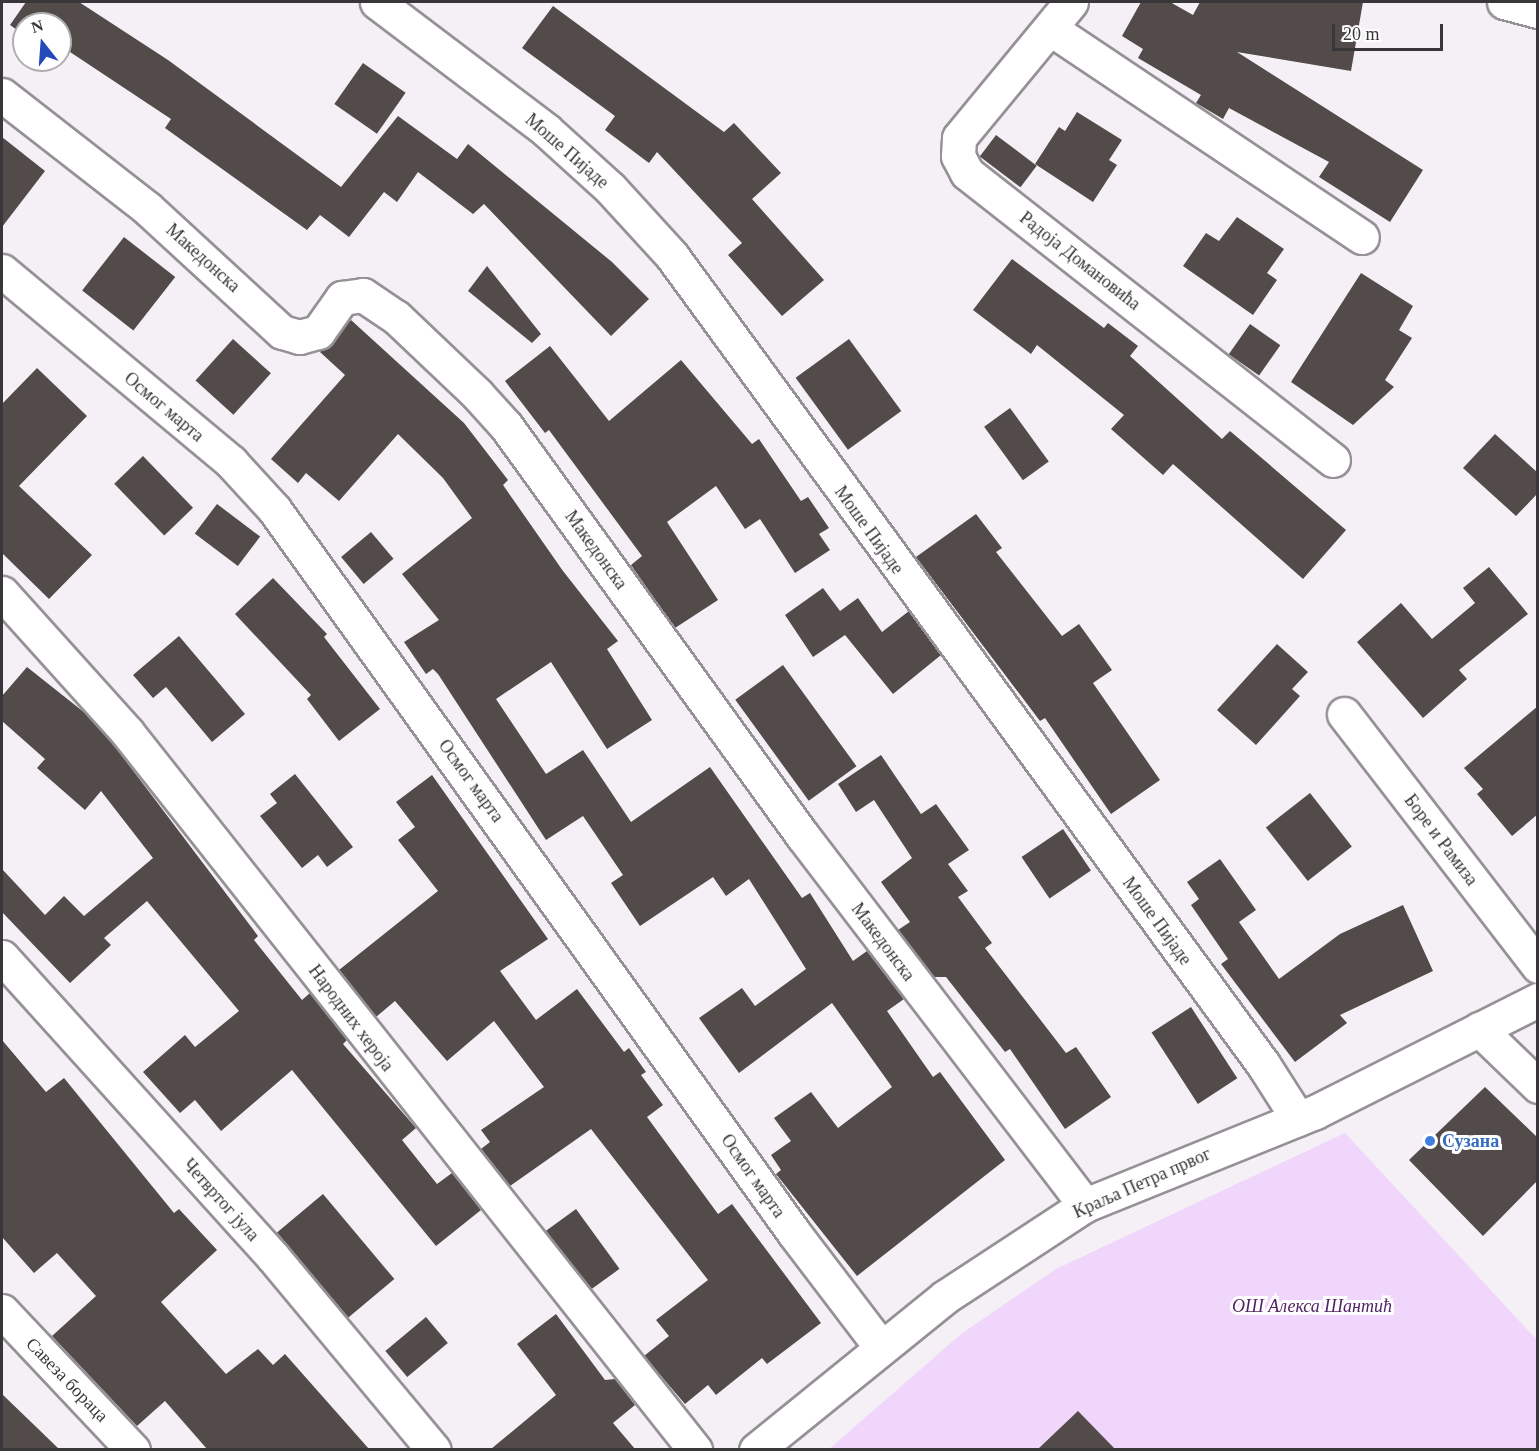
<!DOCTYPE html>
<meta charset="utf-8">
<style>
body{margin:0}
#map{position:relative;width:1539px;height:1451px;overflow:hidden;background:#f5f0f6;font-family:Georgia,serif}
div>[style]{position:absolute}
.green>*{inset:0;background:#f0d6fb}
.building>*{inset:0;background:#524b4a;transform-origin:0 0}
.roads{filter:drop-shadow(2px 0 #959196) drop-shadow(-2px 0 #959196) drop-shadow(0 2px #959196) drop-shadow(0 -2px #959196)}
.minor>*{height:33px;margin:-16.5px;padding:0 16.5px;transform-origin:16.5px;border-radius:16.5px;background:#fff}
.dots>*{width:16px;height:16px;translate:-50% -50%;box-sizing:border-box;border:3px solid #fff;border-radius:50%}
span{translate:-50% -50%;white-space:nowrap;text-align:center;line-height:1.15;-webkit-text-stroke:6px #fff;paint-order:stroke}
.street-label{font-size:18px;color:#383639}
.shop-label{font-size:18px;color:#366cbe;font-weight:700}
.left{translate:0 -50%;text-align:left}
.park-label{font-size:18px;color:#532464;font-style:italic}
.frame{position:absolute;inset:0;border:3px solid #383639;pointer-events:none}
.north{position:absolute;left:12px;top:12px;width:60px;height:60px;box-sizing:border-box;background:#fff;border:2px solid #afafb0;border-radius:50%;rotate:343deg;font-size:16px;font-weight:700;line-height:24px;text-align:center;color:#383639}
.north::after{content:'';display:block;margin:auto;width:21px;height:27px;background:#244ab9;clip-path:polygon(50% 0,100% 100%,50% 72%,0 100%)}
.scale{position:absolute;left:1332px;top:24px;width:111px;height:27px;box-sizing:border-box;border:3px solid #383639;border-top:0;padding-left:8px;font-size:18px;line-height:21px;white-space:nowrap;color:#383639;-webkit-text-stroke:4px #fff;paint-order:stroke}
</style>
<div id="map">
<div class="green">
<i style="clip-path:polygon(1345px 1133px,1537px 1340px,1537px 1449px,828px 1450px,961px 1334px,1056px 1269px)"></i>
</div>
<div class="building">
<i style="clip-path:polygon(26px 2px,79px 2px,168px 60px,341px 187px,398px 116px,457px 159px,468px 144px,612px 262px,649px 299px,611px 336px,484px 204px,473px 214px,418px 172px,397px 202px,384px 192px,349px 237px,320px 215px,307px 230px,165px 128px,171px 119px,64px 48px,60px 54px,60px 24px,24px 24px,24px 35px,10px 25px)"></i>
<i style="clip-path:polygon(1141px 2px,1170px 2px,1193px 15px,1200px 2px,1363px 2px,1351px 71px,1237px 52px,1423px 170px,1390px 222px,1319px 177px,1329px 162px,1229px 108px,1223px 119px,1196px 103px,1201px 95px,1138px 58px,1143px 49px,1122px 36px)"></i>
<i style="clip-path:polygon(553px 6px,724px 132px,734px 123px,781px 173px,752px 199px,824px 280px,782px 316px,728px 255px,742px 243px,657px 152px,649px 163px,605px 130px,615px 116px,522px 48px)"></i>
<i style="left:363px;top:63px;width:52px;height:50px;rotate:35deg"></i>
<i style="clip-path:polygon(1077px 112px,1122px 140px,1109px 160px,1117px 165px,1093px 202px,1035px 164px,1059px 127px,1065px 131px)"></i>
<i style="left:996px;top:135px;width:51px;height:27px;rotate:37deg"></i>
<i style="clip-path:polygon(2px 137px,45px 171px,2px 227px)"></i>
<i style="clip-path:polygon(1237px 217px,1284px 249px,1267px 273px,1277px 280px,1253px 315px,1183px 266px,1206px 233px,1219px 241px)"></i>
<i style="left:124px;top:237px;width:65px;height:68px;rotate:38deg"></i>
<i style="clip-path:polygon(1012px 259px,1104px 328px,1108px 323px,1138px 346px,1130px 356px,1222px 439px,1230px 431px,1346px 530px,1303px 579px,1173px 464px,1163px 475px,1111px 429px,1124px 415px,1037px 345px,1031px 354px,973px 310px)"></i>
<i style="clip-path:polygon(487px 266px,541px 334px,532px 343px,468px 291px)"></i>
<i style="clip-path:polygon(1361px 273px,1413px 306px,1399px 330px,1412px 338px,1385px 380px,1394px 387px,1353px 425px,1291px 382px)"></i>
<i style="clip-path:polygon(351px 320px,464px 423px,508px 480px,503px 485px,563px 571px,618px 641px,607px 649px,652px 720px,607px 749px,551px 662px,496px 699px,546px 774px,583px 750px,631px 822px,710px 767px,802px 898px,810px 893px,853px 961px,867px 951px,904px 999px,887px 1011px,933px 1077px,940px 1072px,1005px 1160px,857px 1276px,776px 1174px,781px 1170px,771px 1155px,791px 1141px,774px 1118px,811px 1092px,838px 1128px,892px 1087px,832px 1003px,739px 1073px,699px 1018px,742px 988px,755px 1006px,806px 969px,749px 879px,726px 896px,713px 877px,640px 926px,611px 883px,623px 875px,583px 816px,546px 840px,438px 674px,433px 669px,426px 674px,404px 642px,439px 620px,402px 574px,472px 518px,443px 478px,398px 434px,339px 501px,306px 473px,298px 483px,271px 459px,345px 375px,320px 352px)"></i>
<i style="left:1250px;top:324px;width:37px;height:37px;rotate:35deg"></i>
<i style="left:233px;top:339px;width:51px;height:56px;rotate:42deg"></i>
<i style="left:849px;top:339px;width:89px;height:66px;rotate:54deg"></i>
<i style="clip-path:polygon(550px 346px,609px 421px,681px 360px,752px 444px,759px 439px,801px 501px,808px 497px,829px 528px,819px 534px,830px 550px,795px 573px,760px 519px,745px 529px,716px 486px,667px 522px,718px 600px,675px 628px,631px 565px,642px 556px,549px 430px,545px 433px,505px 381px)"></i>
<i style="clip-path:polygon(37px 368px,87px 416px,19px 486px,92px 555px,49px 599px,2px 553px,2px 404px)"></i>
<i style="left:1010px;top:408px;width:66px;height:32px;rotate:54deg"></i>
<i style="clip-path:polygon(1495px 434px,1538px 473px,1538px 493px,1516px 516px,1463px 468px)"></i>
<i style="left:143px;top:456px;width:72px;height:40px;rotate:46deg"></i>
<i style="left:217px;top:504px;width:54px;height:37px;rotate:37deg"></i>
<i style="clip-path:polygon(976px 514px,1002px 548px,996px 552px,1062px 636px,1079px 624px,1112px 670px,1093px 683px,1160px 780px,1111px 814px,1045px 718px,1040px 721px,916px 557px)"></i>
<i style="left:371px;top:532px;width:35px;height:39px;rotate:50deg"></i>
<i style="clip-path:polygon(1489px 567px,1528px 614px,1459px 670px,1467px 679px,1423px 718px,1357px 642px,1401px 603px,1432px 639px,1475px 603px,1463px 588px)"></i>
<i style="clip-path:polygon(273px 578px,327px 634px,324px 637px,380px 709px,339px 741px,307px 699px,311px 695px,235px 614px)"></i>
<i style="clip-path:polygon(823px 588px,840px 611px,858px 598px,882px 632px,909px 611px,941px 655px,893px 694px,845px 635px,813px 657px,785px 615px)"></i>
<i style="clip-path:polygon(179px 636px,245px 714px,212px 742px,166px 687px,153px 698px,133px 675px)"></i>
<i style="clip-path:polygon(1277px 644px,1308px 672px,1292px 689px,1300px 696px,1256px 745px,1217px 710px)"></i>
<i style="left:783px;top:665px;width:125px;height:59px;rotate:54deg"></i>
<i style="clip-path:polygon(27px 667px,85px 713px,113px 744px,258px 936px,254px 940px,302px 1000px,310px 993px,347px 1040px,343px 1044px,416px 1128px,402px 1140px,437px 1184px,452px 1173px,481px 1210px,436px 1246px,292px 1070px,221px 1131px,195px 1100px,180px 1113px,143px 1072px,185px 1035px,195px 1047px,239px 1011px,147px 901px,104px 938px,111px 945px,70px 983px,2px 912px,2px 869px,45px 915px,64px 896px,84px 916px,153px 858px,101px 791px,85px 810px,37px 768px,45px 759px,2px 721px,2px 696px)"></i>
<i style="clip-path:polygon(1538px 706px,1538px 814px,1512px 836px,1477px 794px,1483px 789px,1464px 768px)"></i>
<i style="clip-path:polygon(881px 755px,921px 814px,936px 804px,969px 850px,948px 864px,968px 891px,958px 897px,992px 943px,985px 948px,1066px 1053px,1076px 1047px,1111px 1097px,1065px 1129px,1010px 1049px,1005px 1052px,946px 977px,934px 977px,898px 930px,910px 922px,881px 882px,912px 858px,874px 800px,856px 812px,838px 784px)"></i>
<i style="clip-path:polygon(295px 774px,353px 847px,327px 867px,318px 855px,302px 868px,260px 816px,277px 803px,270px 794px)"></i>
<i style="clip-path:polygon(432px 775px,548px 939px,500px 971px,536px 1020px,577px 989px,624px 1052px,629px 1048px,646px 1072px,641px 1075px,663px 1105px,647px 1117px,718px 1214px,732px 1204px,821px 1323px,767px 1364px,762px 1358px,716px 1395px,708px 1385px,685px 1404px,644px 1356px,669px 1336px,656px 1320px,708px 1280px,591px 1129px,510px 1186px,481px 1149px,490px 1142px,481px 1130px,544px 1087px,494px 1021px,447px 1061px,395px 1001px,376px 1017px,339px 970px,438px 891px,398px 840px,415px 827px,396px 802px)"></i>
<i style="left:1310px;top:793px;width:68px;height:56px;rotate:52deg"></i>
<i style="left:1063px;top:829px;width:50px;height:50px;rotate:56deg"></i>
<i style="clip-path:polygon(1220px 859px,1256px 910px,1239px 922px,1279px 979px,1340px 934px,1403px 905px,1433px 971px,1340px 1015px,1347px 1023px,1295px 1062px,1221px 964px,1228px 959px,1191px 905px,1199px 899px,1187px 882px)"></i>
<i style="left:1191px;top:1007px;width:85px;height:47px;rotate:57deg"></i>
<i style="clip-path:polygon(2px 1040px,46px 1092px,64px 1078px,174px 1213px,179px 1209px,217px 1250px,161px 1302px,226px 1374px,258px 1349px,273px 1365px,285px 1354px,369px 1449px,207px 1449px,165px 1401px,137px 1426px,52px 1336px,96px 1296px,57px 1253px,34px 1273px,2px 1237px)"></i>
<i style="clip-path:polygon(1485px 1087px,1538px 1138px,1538px 1180px,1483px 1236px,1409px 1160px)"></i>
<i style="left:323px;top:1194px;width:111px;height:60px;rotate:50deg"></i>
<i style="left:576px;top:1209px;width:74px;height:37px;rotate:54deg"></i>
<i style="clip-path:polygon(556px 1314px,605px 1380px,615px 1379px,635px 1405px,613px 1423px,635px 1449px,491px 1449px,556px 1395px,517px 1344px)"></i>
<i style="left:426px;top:1317px;width:34px;height:53px;rotate:50deg"></i>
<i style="clip-path:polygon(2px 1394px,59px 1449px,2px 1449px)"></i>
<i style="clip-path:polygon(1078px 1411px,1115px 1449px,1038px 1449px)"></i>
</div>
<div class="roads">
<div class="minor">
<i style="left:377px;top:2px;width:212px;rotate:37.1deg"></i>
<i style="left:546px;top:130px;width:86px;rotate:42.2deg"></i>
<i style="left:610px;top:188px;width:92px;rotate:47.6deg"></i>
<i style="left:672px;top:256px;width:1001px;rotate:53.82deg"></i>
<i style="left:1263px;top:1064px;width:65px;rotate:57.5deg"></i>
<i style="left:1071px;top:2px;width:176px;rotate:129.5deg"></i>
<i style="left:959px;top:138px;width:18px;rotate:93deg"></i>
<i style="left:958px;top:156px;width:19px;rotate:62deg"></i>
<i style="left:967px;top:173px;width:465px;rotate:38.1deg"></i>
<i style="left:1504px;top:2px;width:35px;rotate:15deg"></i>
<i style="left:1051px;top:29px;width:374px;rotate:33.8deg"></i>
<i style="left:2px;top:95px;width:184px;rotate:37.9deg"></i>
<i style="left:147px;top:208px;width:183px;rotate:42.6deg"></i>
<i style="left:282px;top:332px;width:18px;rotate:16deg"></i>
<i style="left:299px;top:337px;width:20px;rotate:-15deg"></i>
<i style="left:318px;top:332px;width:42px;rotate:-54.8deg"></i>
<i style="left:342px;top:298px;width:21px;rotate:-8deg"></i>
<i style="left:363px;top:295px;width:40px;rotate:34deg"></i>
<i style="left:396px;top:317px;width:112px;rotate:43.5deg"></i>
<i style="left:477px;top:394px;width:43px;rotate:47.8deg"></i>
<i style="left:506px;top:426px;width:505px;rotate:54.11deg"></i>
<i style="left:802px;top:835px;width:466px;rotate:52.6deg"></i>
<i style="left:2px;top:271px;width:298px;rotate:39.8deg"></i>
<i style="left:231px;top:462px;width:64px;rotate:47.5deg"></i>
<i style="left:274px;top:509px;width:891px;rotate:54.31deg"></i>
<i style="left:794px;top:1233px;width:142px;rotate:52.7deg"></i>
<i style="left:2px;top:593px;width:187px;rotate:48deg"></i>
<i style="left:127px;top:732px;width:916px;rotate:51.65deg"></i>
<i style="left:1344px;top:714px;width:318px;rotate:52.4deg"></i>
<i style="left:2px;top:957px;width:404px;rotate:47.9deg"></i>
<i style="left:273px;top:1257px;width:251px;rotate:50.2deg"></i>
<i style="left:1479px;top:1029px;width:82px;rotate:44deg"></i>
<i style="left:2px;top:1311px;width:191px;rotate:46.7deg"></i>
<i style="left:756px;top:1450px;width:243px;rotate:-39deg"></i>
<i style="left:945px;top:1297px;width:168px;rotate:-33.3deg"></i>
<i style="left:1085px;top:1205px;width:248px;rotate:-22deg"></i>
<i style="left:1315px;top:1112px;width:250px;rotate:-26.7deg"></i>
</div>
</div>
<div class="dots">
<i style="left:1430px;top:1141px;background:#3f7fe0"></i>
</div>
<div class="street-label">
<span style="left:567px;top:151px;rotate:41deg">Моше Пијаде</span>
<span style="left:203px;top:258px;rotate:42deg">Македонска</span>
<span style="left:1080px;top:261px;rotate:38deg">Радоја Домановића</span>
<span style="left:164px;top:407px;rotate:40deg">Осмог марта</span>
<span style="left:869px;top:530px;rotate:54deg">Моше Пијаде</span>
<span style="left:596px;top:550px;rotate:54deg">Македонска</span>
<span style="left:471px;top:781px;rotate:54deg">Осмог марта</span>
<span style="left:1441px;top:840px;rotate:53deg">Боре и Рамиза</span>
<span style="left:1157px;top:921px;rotate:54deg">Моше Пијаде</span>
<span style="left:883px;top:942px;rotate:53deg">Македонска</span>
<span style="left:351px;top:1018px;rotate:53deg">Народних хероја</span>
<span style="left:753px;top:1176px;rotate:55deg">Осмог марта</span>
<span style="left:1142px;top:1183px;rotate:-24deg">Краља Петра првог</span>
<span style="left:221px;top:1200px;rotate:48deg">Четвртог јула</span>
<span style="left:67px;top:1380px;rotate:46deg">Савеза бораца</span>
</div>
<div class="shop-label">
<span class="left" style="left:1442px;top:1141px">Сузана</span>
</div>
<div class="park-label">
<span style="left:1312px;top:1306px">ОШ Алекса Шантић</span>
</div>
<div class="frame"></div>
<div class="north">N</div>
<div class="scale">20 m</div>
</div>
